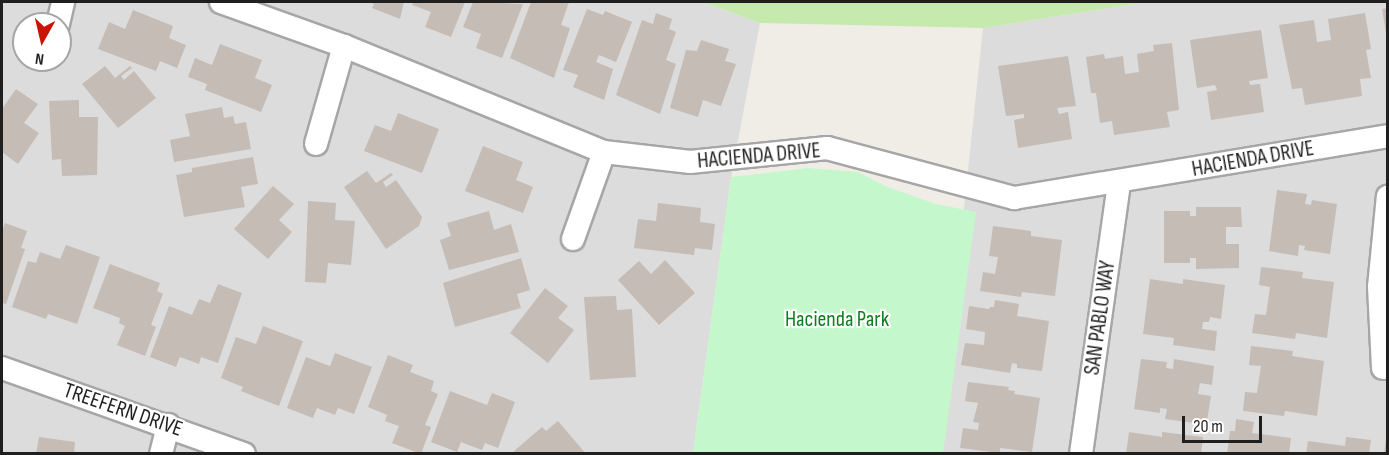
<!DOCTYPE html>
<style>
body{margin:0}
#map{position:relative;width:1389px;height:455px;overflow:hidden;background:#f0ede6;font-family:"Sofia Sans Condensed",sans-serif}
div>[style]{position:absolute}
.residential>*{inset:0;background:#dddcdc}
.grass>*{inset:0;background:#c6e9ad}
.park>*{inset:0;background:#c4f8cc}
.building>*{inset:0;background:#c4bcb5}
.roads{filter:drop-shadow(2px 0 #a6a6a6) drop-shadow(-2px 0 #a6a6a6) drop-shadow(0 2px #a6a6a6) drop-shadow(0 -2px #a6a6a6)}
.minor>*{height:22px;margin:-11px;padding:0 11px;transform-origin:11px;border-radius:11px;background:#fff}
span{translate:-50% -50%;white-space:nowrap;text-align:center;line-height:1.15;-webkit-text-stroke:4.5px #fff;paint-order:stroke}
.street-label{font-size:22px;color:#1f1f1f}
.park-label{font-size:22px;color:#0e7d1f}
.frame{position:absolute;inset:0;border:3px solid #1f1f1f;pointer-events:none}
.north{position:absolute;left:12px;top:12px;width:60px;height:60px;box-sizing:border-box;background:#fff;border:2px solid #a5a5a5;border-radius:50%;rotate:188deg;font-size:16px;font-weight:700;line-height:24px;text-align:center;color:#1f1f1f}
.north::after{content:'';display:block;margin:auto;width:21px;height:27px;background:#ca1205;clip-path:polygon(50% 0,100% 100%,50% 72%,0 100%)}
.scale{position:absolute;left:1182px;top:416px;width:80px;height:27px;box-sizing:border-box;border:3px solid #1f1f1f;border-top:0;padding-left:8px;font-size:18px;line-height:21px;white-space:nowrap;color:#1f1f1f;-webkit-text-stroke:4px #fff;paint-order:stroke}
</style>
<div id="map">
<div class="residential">
<i style="clip-path:polygon(evenodd,2px 2px,703px 2px,760px 23px,731px 178px,693px 453px,2px 453px,2px 2px,24px 24px,60px 24px,60px 60px,24px 60px,24px 24px)"></i>
<i style="clip-path:polygon(1147px 2px,1387px 2px,1387px 453px,938px 454px,983px 28px)"></i>
</div>
<div class="grass">
<i style="clip-path:polygon(703px 2px,1147px 2px,983px 28px,760px 23px)"></i>
</div>
<div class="park">
<i style="clip-path:polygon(808px 168px,858px 172px,885px 186px,936px 204px,976px 212px,943px 453px,693px 453px,731px 177px)"></i>
</div>
<div class="building">
<i style="clip-path:polygon(369px 2px,404px 2px,400px 19px,372px 8px,374px 4px)"></i>
<i style="clip-path:polygon(414px 2px,465px 2px,451px 37px,425px 27px,431px 12px,412px 5px)"></i>
<i style="clip-path:polygon(473px 2px,523px 4px,502px 58px,476px 48px,481px 34px,463px 27px)"></i>
<i style="clip-path:polygon(531px 2px,569px 2px,561px 25px,570px 28px,554px 78px,510px 58px)"></i>
<i style="clip-path:polygon(1388px 8px,1388px 33px,1386px 33px,1382px 9px)"></i>
<i style="clip-path:polygon(587px 9px,603px 15px,605px 11px,632px 22px,616px 62px,599px 55px,596px 62px,613px 69px,604px 100px,573px 87px,578px 75px,563px 70px)"></i>
<i style="clip-path:polygon(133px 10px,173px 26px,169px 38px,186px 45px,177px 68px,160px 61px,156px 71px,98px 49px,109px 22px,125px 29px)"></i>
<i style="clip-path:polygon(656px 13px,672px 19px,669px 29px,676px 32px,666px 60px,676px 64px,660px 114px,616px 95px,642px 20px,653px 24px)"></i>
<i style="clip-path:polygon(1365px 13px,1371px 49px,1366px 50px,1371px 78px,1360px 79px,1362px 96px,1305px 105px,1302px 88px,1292px 89px,1279px 25px,1314px 20px,1317px 42px,1331px 40px,1328px 19px)"></i>
<i style="clip-path:polygon(1261px 30px,1268px 78px,1249px 81px,1250px 85px,1260px 84px,1264px 112px,1211px 120px,1207px 92px,1217px 90px,1215px 85px,1197px 88px,1190px 40px)"></i>
<i style="clip-path:polygon(701px 40px,729px 49px,725px 61px,736px 64px,721px 106px,703px 100px,698px 117px,670px 108px,686px 50px,697px 51px)"></i>
<i style="clip-path:polygon(1172px 43px,1179px 110px,1167px 112px,1170px 127px,1114px 135px,1112px 121px,1100px 123px,1096px 93px,1091px 93px,1086px 57px,1104px 54px,1105px 59px,1123px 56px,1125px 74px,1139px 72px,1137px 54px,1154px 51px,1153px 45px)"></i>
<i style="clip-path:polygon(220px 44px,262px 60px,255px 78px,272px 85px,261px 112px,205px 90px,207px 84px,188px 77px,195px 58px,212px 65px)"></i>
<i style="clip-path:polygon(1068px 56px,1076px 106px,1057px 108px,1059px 114px,1068px 112px,1072px 139px,1018px 148px,1014px 120px,1024px 118px,1024px 114px,1006px 116px,998px 66px)"></i>
<i style="clip-path:polygon(105px 66px,115px 78px,130px 66px,132px 68px,121px 76px,124px 80px,134px 71px,156px 98px,118px 128px,82px 84px)"></i>
<i style="clip-path:polygon(16px 89px,38px 104px,24px 123px,39px 133px,18px 164px,2px 152px,2px 109px)"></i>
<i style="clip-path:polygon(79px 100px,79px 117px,98px 117px,97px 175px,62px 176px,61px 159px,52px 160px,49px 101px)"></i>
<i style="clip-path:polygon(222px 107px,224px 118px,233px 116px,235px 124px,246px 122px,251px 149px,174px 162px,170px 140px,190px 136px,185px 114px)"></i>
<i style="clip-path:polygon(398px 113px,439px 129px,422px 173px,364px 151px,375px 125px,391px 131px)"></i>
<i style="clip-path:polygon(483px 146px,523px 162px,516px 180px,533px 187px,523px 213px,465px 191px)"></i>
<i style="clip-path:polygon(253px 157px,258px 184px,241px 187px,245px 207px,184px 217px,176px 175px,192px 172px,192px 168px)"></i>
<i style="clip-path:polygon(367px 171px,376px 183px,391px 173px,393px 175px,383px 182px,386px 187px,396px 180px,422px 217px,419px 226px,386px 249px,344px 187px)"></i>
<i style="clip-path:polygon(273px 186px,294px 204px,279px 220px,292px 232px,268px 259px,234px 229px)"></i>
<i style="clip-path:polygon(1277px 190px,1307px 194px,1305px 204px,1311px 205px,1312px 200px,1337px 204px,1330px 254px,1304px 250px,1305px 246px,1299px 245px,1298px 256px,1269px 251px)"></i>
<i style="clip-path:polygon(308px 201px,336px 203px,335px 220px,355px 221px,351px 265px,328px 263px,326px 283px,305px 282px)"></i>
<i style="clip-path:polygon(658px 203px,701px 208px,700px 222px,715px 224px,712px 250px,695px 248px,694px 255px,634px 248px,638px 219px,656px 221px)"></i>
<i style="clip-path:polygon(1196px 207px,1241px 207px,1242px 227px,1226px 227px,1226px 244px,1239px 244px,1239px 268px,1196px 269px,1196px 258px,1190px 258px,1190px 263px,1164px 263px,1164px 211px,1190px 211px,1190px 216px,1196px 216px)"></i>
<i style="clip-path:polygon(489px 211px,494px 230px,511px 224px,519px 252px,449px 270px,440px 240px,451px 236px,447px 223px)"></i>
<i style="clip-path:polygon(5px 223px,27px 231px,21px 248px,25px 249px,6px 304px,2px 303px,2px 231px)"></i>
<i style="clip-path:polygon(993px 226px,1031px 231px,1031px 236px,1062px 240px,1055px 296px,1022px 292px,1021px 297px,980px 291px,983px 272px,995px 274px,998px 257px,989px 256px)"></i>
<i style="clip-path:polygon(66px 245px,100px 257px,77px 324px,48px 314px,46px 319px,12px 307px,28px 261px,36px 263px,40px 252px,60px 259px)"></i>
<i style="clip-path:polygon(521px 258px,530px 290px,517px 294px,521px 308px,455px 327px,443px 283px)"></i>
<i style="clip-path:polygon(665px 260px,695px 293px,659px 325px,618px 280px,639px 261px,651px 274px)"></i>
<i style="clip-path:polygon(110px 264px,160px 283px,157px 291px,163px 294px,151px 325px,156px 327px,145px 356px,117px 345px,125px 326px,119px 323px,120px 318px,93px 308px)"></i>
<i style="clip-path:polygon(1261px 267px,1303px 272px,1302px 278px,1334px 282px,1327px 338px,1296px 333px,1295px 339px,1252px 333px,1255px 314px,1266px 315px,1270px 287px,1259px 285px)"></i>
<i style="clip-path:polygon(1150px 279px,1183px 284px,1183px 279px,1225px 285px,1221px 319px,1210px 317px,1209px 322px,1203px 322px,1202px 329px,1217px 331px,1215px 351px,1173px 345px,1174px 338px,1143px 334px)"></i>
<i style="clip-path:polygon(218px 284px,242px 293px,218px 363px,201px 357px,199px 364px,180px 357px,176px 367px,150px 357px,169px 306px,192px 315px,199px 299px,210px 303px)"></i>
<i style="clip-path:polygon(545px 288px,568px 306px,558px 318px,574px 330px,548px 363px,510px 333px)"></i>
<i style="clip-path:polygon(616px 296px,617px 310px,632px 309px,636px 377px,590px 380px,584px 297px)"></i>
<i style="clip-path:polygon(995px 300px,1019px 304px,1017px 316px,1049px 321px,1042px 371px,1017px 368px,1017px 364px,1012px 363px,1010px 373px,961px 365px,965px 343px,984px 345px,985px 332px,966px 329px,969px 306px,989px 309px,990px 307px,994px 307px)"></i>
<i style="clip-path:polygon(263px 326px,303px 341px,279px 406px,241px 391px,243px 387px,221px 378px,236px 337px,256px 344px)"></i>
<i style="clip-path:polygon(1251px 346px,1293px 351px,1292px 356px,1324px 361px,1317px 416px,1285px 411px,1284px 416px,1243px 411px,1245px 392px,1257px 393px,1261px 366px,1249px 365px)"></i>
<i style="clip-path:polygon(335px 353px,372px 367px,354px 414px,338px 408px,335px 415px,317px 408px,313px 418px,287px 408px,306px 357px,330px 366px)"></i>
<i style="clip-path:polygon(388px 355px,413px 365px,410px 372px,434px 381px,431px 391px,438px 394px,425px 425px,431px 427px,421px 454px,392px 443px,399px 426px,385px 421px,387px 415px,368px 407px)"></i>
<i style="clip-path:polygon(1141px 359px,1167px 362px,1166px 368px,1173px 369px,1174px 359px,1214px 366px,1212px 385px,1200px 383px,1198px 394px,1211px 396px,1207px 421px,1195px 419px,1195px 423px,1165px 419px,1167px 409px,1160px 408px,1160px 413px,1134px 409px)"></i>
<i style="clip-path:polygon(968px 382px,1009px 387px,1008px 390px,1015px 391px,1014px 394px,1040px 398px,1032px 452px,1000px 448px,1000px 453px,960px 448px,963px 428px,978px 430px,979px 423px,973px 422px,978px 403px,965px 401px)"></i>
<i style="clip-path:polygon(450px 391px,487px 405px,492px 393px,515px 402px,498px 448px,485px 443px,482px 450px,461px 442px,457px 452px,431px 442px)"></i>
<i style="clip-path:polygon(1236px 419px,1254px 422px,1252px 433px,1291px 438px,1289px 454px,1227px 454px,1230px 431px,1235px 431px)"></i>
<i style="clip-path:polygon(558px 421px,586px 454px,516px 454px,514px 451px,542px 427px,546px 431px)"></i>
<i style="clip-path:polygon(1129px 432px,1162px 437px,1162px 432px,1203px 437px,1201px 454px,1126px 454px)"></i>
<i style="clip-path:polygon(39px 437px,75px 442px,74px 454px,36px 454px)"></i>
<i style="clip-path:polygon(1346px 437px,1371px 440px,1369px 454px,1306px 454px,1308px 441px,1345px 446px)"></i>
<i style="clip-path:polygon(1386px 438px,1388px 454px,1384px 454px)"></i>
</div>
<div class="roads">
<div class="minor">
<i style="left:221px;top:2px;width:131px;rotate:19.7deg"></i>
<i style="left:344px;top:46px;width:281px;rotate:22.2deg"></i>
<i style="left:604px;top:152px;width:87px;rotate:6.6deg"></i>
<i style="left:690px;top:162px;width:138px;rotate:-5.8deg"></i>
<i style="left:827px;top:148px;width:194px;rotate:15deg"></i>
<i style="left:1014px;top:198px;width:379px;rotate:-9.4deg"></i>
<i style="left:58px;top:24px;width:23px;rotate:-77deg"></i>
<i style="left:316px;top:144px;width:102px;rotate:-74.1deg"></i>
<i style="left:573px;top:239px;width:92px;rotate:-70.4deg"></i>
<i style="left:2px;top:368px;width:257px;rotate:19.6deg"></i>
<i style="left:1383px;top:368px;width:81px;rotate:-92.8deg"></i>
<i style="left:1379px;top:287px;width:91px;rotate:-84.4deg"></i>
<i style="left:161px;top:454px;width:30px;rotate:-76deg"></i>
<i style="left:1081px;top:454px;width:275px;rotate:-82deg"></i>
</div>
</div>
<div class="street-label">
<span style="left:759px;top:156px;rotate:-5deg">HACIENDA DRIVE</span>
<span style="left:1253px;top:159px;rotate:-10deg">HACIENDA DRIVE</span>
<span style="left:1100px;top:318px;rotate:-82deg">SAN PABLO WAY</span>
<span style="left:123px;top:410px;rotate:19deg">TREEFERN DRIVE</span>
</div>
<div class="park-label">
<span style="left:837px;top:320px">Hacienda Park</span>
</div>
<div class="frame"></div>
<div class="north">N</div>
<div class="scale">20 m</div>
</div>
